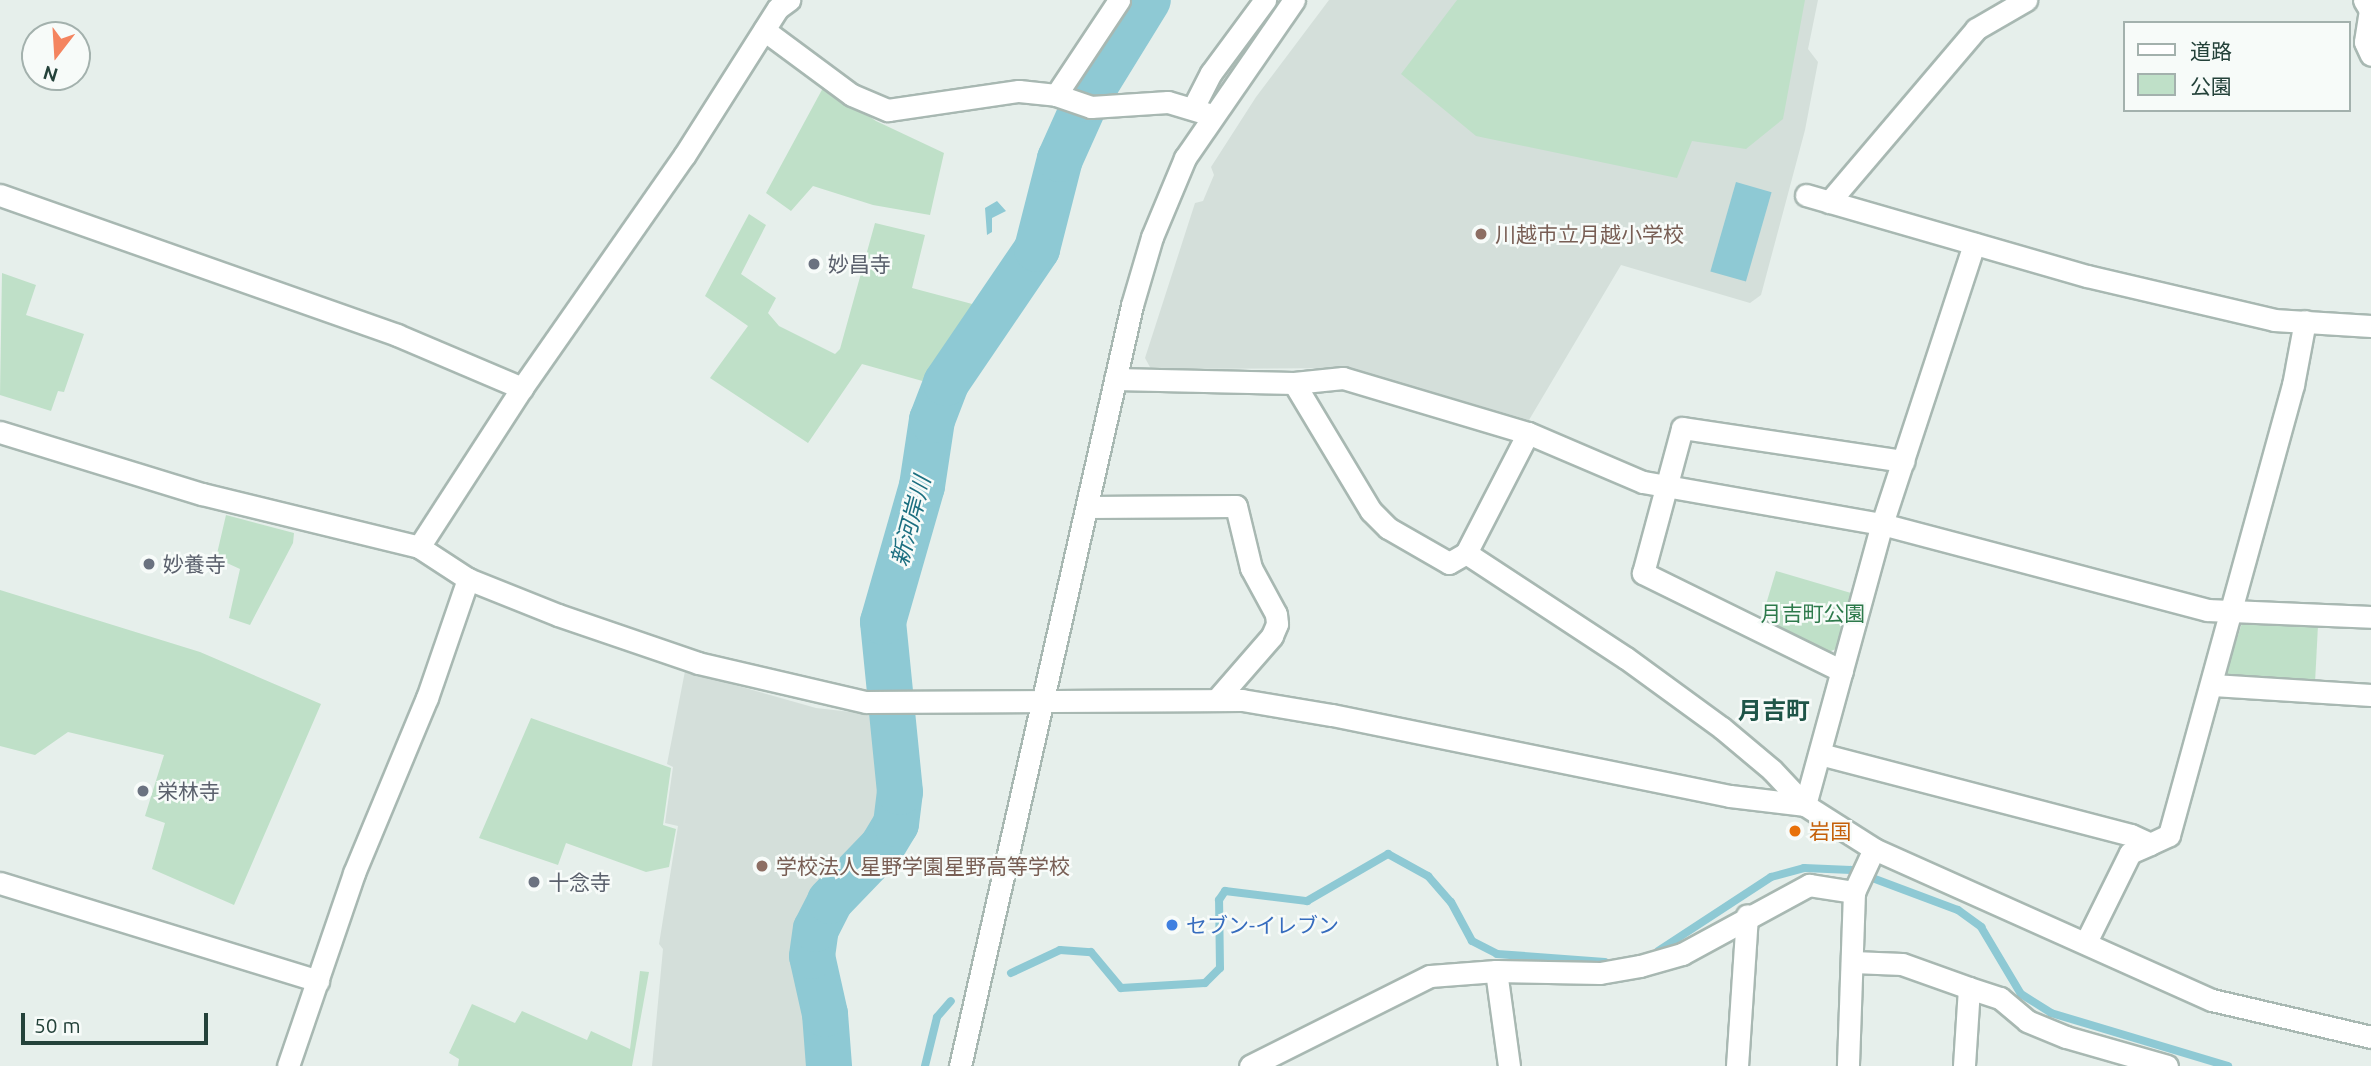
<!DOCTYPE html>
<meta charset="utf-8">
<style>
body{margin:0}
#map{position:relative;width:2371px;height:1066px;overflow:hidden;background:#e6efeb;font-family:Ubuntu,"Noto Sans JP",sans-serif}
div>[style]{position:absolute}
.built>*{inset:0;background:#d4dfda}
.green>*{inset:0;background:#bfe0c8}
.water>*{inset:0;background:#8ec9d4;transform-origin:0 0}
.stream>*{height:8px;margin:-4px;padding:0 4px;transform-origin:4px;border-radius:4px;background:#8ec9d4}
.river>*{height:46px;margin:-23px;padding:0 23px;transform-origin:23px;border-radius:23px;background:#8ec9d4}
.roads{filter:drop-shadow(2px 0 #a8b8b2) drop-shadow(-2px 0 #a8b8b2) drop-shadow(0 2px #a8b8b2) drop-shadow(0 -2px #a8b8b2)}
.minor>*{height:21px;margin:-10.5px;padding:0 10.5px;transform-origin:10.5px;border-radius:10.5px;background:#fff}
.dots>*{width:19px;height:19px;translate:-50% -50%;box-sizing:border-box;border:4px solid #f7fbf9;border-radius:50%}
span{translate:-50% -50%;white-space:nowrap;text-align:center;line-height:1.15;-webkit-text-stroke:5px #f7fbf9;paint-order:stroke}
.education-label{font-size:21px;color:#785e54}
.left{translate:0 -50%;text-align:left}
.worship-label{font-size:21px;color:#5b616d}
.park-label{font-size:21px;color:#2d7a4b}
.food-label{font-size:21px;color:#c56008}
.shop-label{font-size:21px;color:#366cbe}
.water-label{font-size:23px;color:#1c6f80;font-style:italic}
.quarter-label{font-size:24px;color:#1f5548;font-weight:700}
.legend{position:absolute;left:2123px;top:21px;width:228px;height:91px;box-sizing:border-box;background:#f7fbf9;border:2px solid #a3b1ad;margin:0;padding:9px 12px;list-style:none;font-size:21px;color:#24423a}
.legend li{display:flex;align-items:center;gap:14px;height:35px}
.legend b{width:35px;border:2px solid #a3b1ad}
.north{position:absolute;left:21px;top:21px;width:70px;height:70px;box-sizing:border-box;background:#f7fbf9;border:2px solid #a3b1ad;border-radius:50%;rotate:197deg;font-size:19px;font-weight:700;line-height:28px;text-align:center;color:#24423a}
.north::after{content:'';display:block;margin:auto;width:24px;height:32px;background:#f4845f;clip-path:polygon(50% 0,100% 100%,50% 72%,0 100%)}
.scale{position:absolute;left:21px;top:1013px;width:187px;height:32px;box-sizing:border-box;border:4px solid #24423a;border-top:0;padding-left:9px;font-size:21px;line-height:24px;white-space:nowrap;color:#24423a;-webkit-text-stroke:5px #f7fbf9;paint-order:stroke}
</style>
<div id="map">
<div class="built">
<i style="clip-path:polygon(1329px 0,1818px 0,1808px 49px,1818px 62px,1805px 130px,1761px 295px,1750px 303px,1621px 265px,1529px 420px,1350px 368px,1151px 369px,1145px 358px,1195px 203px,1203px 201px,1214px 175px,1211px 167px,1256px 97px)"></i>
<i style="clip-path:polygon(685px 671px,816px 708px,877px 715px,883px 777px,879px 806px,855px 863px,822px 904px,807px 949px,818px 1031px,815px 1066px,652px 1066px,663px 949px,659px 944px,678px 826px,665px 823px,673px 767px,667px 764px)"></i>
</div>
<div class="green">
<i style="clip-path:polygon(1457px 0,1805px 0,1783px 119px,1746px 149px,1692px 141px,1677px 178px,1476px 136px,1401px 74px)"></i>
<i style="clip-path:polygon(824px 86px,876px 121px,944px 153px,930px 215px,873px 205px,813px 186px,791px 211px,766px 193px)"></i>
<i style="clip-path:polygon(749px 214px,766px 225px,741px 274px,776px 298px,768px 313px,779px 326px,835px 354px,840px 349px,875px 223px,925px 235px,912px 288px,976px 305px,926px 382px,862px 364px,808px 443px,710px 378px,748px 326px,705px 296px)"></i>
<i style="clip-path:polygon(2px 273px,36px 285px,26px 315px,84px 334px,64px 392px,58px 391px,51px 411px,0 395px)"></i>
<i style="clip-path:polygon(226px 515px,294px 533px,293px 543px,250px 625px,229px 618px,240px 569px,216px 558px)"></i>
<i style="clip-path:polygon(1776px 571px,1851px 593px,1836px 649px,1826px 653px,1761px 621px)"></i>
<i style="clip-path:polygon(0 590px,200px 652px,321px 704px,234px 905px,152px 869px,165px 823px,145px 816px,164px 755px,68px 732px,35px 755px,0 746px)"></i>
<i style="clip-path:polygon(2242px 623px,2318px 625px,2315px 683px,2233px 679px,2226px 673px)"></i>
<i style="clip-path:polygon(531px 718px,671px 768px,663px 825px,676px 829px,669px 867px,646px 872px,566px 843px,558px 865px,479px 838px)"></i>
<i style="clip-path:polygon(640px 971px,649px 972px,632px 1066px,458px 1066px,459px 1059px,449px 1053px,472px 1004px,515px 1023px,522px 1011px,587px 1040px,591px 1031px,630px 1049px)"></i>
</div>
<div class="water">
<i style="left:1736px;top:182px;width:37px;height:93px;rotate:16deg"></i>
<i style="clip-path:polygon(997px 201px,1006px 211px,992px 218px,992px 232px,987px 235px,985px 208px)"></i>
</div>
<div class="stream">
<i style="left:1658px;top:951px;width:135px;rotate:-33.2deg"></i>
<i style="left:1771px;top:877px;width:34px;rotate:-15deg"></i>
<i style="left:1804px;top:868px;width:47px;rotate:2.4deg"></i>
<i style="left:1851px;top:870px;width:114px;rotate:20.5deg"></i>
<i style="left:1958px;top:910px;width:29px;rotate:36deg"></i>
<i style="left:1981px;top:927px;width:78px;rotate:59.2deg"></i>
<i style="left:2021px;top:994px;width:36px;rotate:32deg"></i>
<i style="left:2051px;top:1013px;width:185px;rotate:16.7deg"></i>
<i style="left:1011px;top:973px;width:54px;rotate:-25.1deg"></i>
<i style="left:1060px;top:950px;width:31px;rotate:4deg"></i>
<i style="left:1091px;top:952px;width:47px;rotate:50.2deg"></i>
<i style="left:1121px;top:988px;width:84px;rotate:-3.4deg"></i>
<i style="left:1205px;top:983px;width:21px;rotate:-45deg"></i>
<i style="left:1220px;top:968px;width:68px;rotate:-90.8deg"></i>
<i style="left:1219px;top:900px;width:11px;rotate:-56deg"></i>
<i style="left:1225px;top:891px;width:83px;rotate:7deg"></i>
<i style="left:1307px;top:901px;width:94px;rotate:-30.1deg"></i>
<i style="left:1388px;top:854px;width:46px;rotate:28.8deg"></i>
<i style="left:1428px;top:876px;width:35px;rotate:49deg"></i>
<i style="left:1451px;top:902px;width:44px;rotate:61.7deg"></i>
<i style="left:1472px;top:941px;width:28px;rotate:27deg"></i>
<i style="left:1497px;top:954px;width:108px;rotate:4.2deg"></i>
<i style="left:925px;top:1066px;width:50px;rotate:-76.2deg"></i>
<i style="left:937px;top:1017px;width:21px;rotate:-49deg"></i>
</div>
<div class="river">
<i style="left:829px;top:1066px;width:52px;rotate:-94.4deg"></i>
<i style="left:825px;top:1014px;width:59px;rotate:-102.6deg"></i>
<i style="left:812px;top:956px;width:27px;rotate:-82deg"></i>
<i style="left:816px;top:929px;width:31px;rotate:-63deg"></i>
<i style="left:830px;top:901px;width:75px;rotate:-46.1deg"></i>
<i style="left:882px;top:847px;width:27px;rotate:-59deg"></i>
<i style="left:896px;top:824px;width:32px;rotate:-83deg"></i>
<i style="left:900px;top:792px;width:171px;rotate:-95.7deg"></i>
<i style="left:883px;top:622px;width:141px;rotate:-74deg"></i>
<i style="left:922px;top:486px;width:67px;rotate:-81.4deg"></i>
<i style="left:932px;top:420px;width:40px;rotate:-69deg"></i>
<i style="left:946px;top:383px;width:162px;rotate:-55.8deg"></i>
<i style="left:1037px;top:249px;width:93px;rotate:-75.7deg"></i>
<i style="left:1060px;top:159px;width:66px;rotate:-65.8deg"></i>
<i style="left:1087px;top:99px;width:116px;rotate:-58.4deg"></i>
</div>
<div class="roads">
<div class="minor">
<i style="left:2364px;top:0;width:12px;rotate:59deg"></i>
<i style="left:2370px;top:10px;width:32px;rotate:99deg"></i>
<i style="left:2365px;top:42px;width:14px;rotate:65deg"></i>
<i style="left:764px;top:30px;width:109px;rotate:36.5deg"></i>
<i style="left:852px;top:95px;width:39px;rotate:23deg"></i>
<i style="left:888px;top:110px;width:132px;rotate:-8.3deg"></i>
<i style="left:1019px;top:91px;width:37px;rotate:6deg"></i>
<i style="left:1056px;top:95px;width:37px;rotate:19deg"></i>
<i style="left:1091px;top:107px;width:77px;rotate:-3.7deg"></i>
<i style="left:1168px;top:102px;width:46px;rotate:16.5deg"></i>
<i style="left:1056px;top:95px;width:114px;rotate:-56.4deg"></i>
<i style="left:1193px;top:108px;width:39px;rotate:-63deg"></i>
<i style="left:1211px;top:73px;width:91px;rotate:-53.5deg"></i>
<i style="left:0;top:195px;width:421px;rotate:19.4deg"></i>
<i style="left:397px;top:335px;width:136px;rotate:23deg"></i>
<i style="left:1806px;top:195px;width:292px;rotate:16.1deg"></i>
<i style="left:2087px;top:276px;width:192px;rotate:13.2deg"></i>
<i style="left:2274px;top:320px;width:97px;rotate:3.5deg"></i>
<i style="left:1829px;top:202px;width:227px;rotate:-49.6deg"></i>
<i style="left:1976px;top:29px;width:58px;rotate:-30.1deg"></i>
<i style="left:1115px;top:379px;width:179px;rotate:1.3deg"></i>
<i style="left:1294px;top:383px;width:49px;rotate:-5.8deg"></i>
<i style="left:1343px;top:378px;width:193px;rotate:16.6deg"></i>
<i style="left:1528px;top:433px;width:125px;rotate:23.1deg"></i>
<i style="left:1643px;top:482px;width:243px;rotate:10deg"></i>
<i style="left:1882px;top:524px;width:336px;rotate:14.8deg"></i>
<i style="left:2207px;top:610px;width:164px;rotate:2.4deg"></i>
<i style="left:1294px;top:383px;width:149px;rotate:59deg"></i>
<i style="left:1371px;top:511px;width:24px;rotate:45deg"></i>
<i style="left:1388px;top:528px;width:70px;rotate:29.8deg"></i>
<i style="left:1449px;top:563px;width:20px;rotate:-30deg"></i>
<i style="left:0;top:432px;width:211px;rotate:17.1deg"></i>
<i style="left:202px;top:494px;width:223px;rotate:13.7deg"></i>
<i style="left:419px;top:547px;width:59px;rotate:33.1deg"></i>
<i style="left:468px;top:579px;width:97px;rotate:21.8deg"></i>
<i style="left:558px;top:615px;width:148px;rotate:18.9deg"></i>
<i style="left:698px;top:663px;width:172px;rotate:13.1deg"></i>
<i style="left:866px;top:702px;width:376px;rotate:-0.3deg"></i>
<i style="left:1242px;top:700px;width:91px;rotate:9.5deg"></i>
<i style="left:1332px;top:715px;width:406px;rotate:11.5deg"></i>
<i style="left:1730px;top:796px;width:76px;rotate:6.8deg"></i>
<i style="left:1528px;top:433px;width:135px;rotate:117.3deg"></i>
<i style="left:1466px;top:553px;width:191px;rotate:33.3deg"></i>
<i style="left:1626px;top:658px;width:119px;rotate:36.1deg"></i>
<i style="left:1722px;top:728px;width:65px;rotate:40deg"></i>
<i style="left:1772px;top:770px;width:48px;rotate:46.7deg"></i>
<i style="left:1805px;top:805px;width:82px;rotate:32.5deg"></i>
<i style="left:1874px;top:849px;width:370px;rotate:24.1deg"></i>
<i style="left:2212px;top:1000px;width:163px;rotate:13.1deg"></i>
<i style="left:1088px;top:507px;width:148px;rotate:-0.4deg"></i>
<i style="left:1236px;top:506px;width:64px;rotate:76.4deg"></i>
<i style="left:1251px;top:568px;width:52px;rotate:61.5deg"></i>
<i style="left:1276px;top:614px;width:10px;rotate:84deg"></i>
<i style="left:1277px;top:624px;width:13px;rotate:113deg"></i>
<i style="left:1272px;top:636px;width:82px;rotate:131.1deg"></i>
<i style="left:419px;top:547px;width:189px;rotate:-57.1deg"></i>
<i style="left:522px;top:388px;width:283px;rotate:-55.1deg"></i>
<i style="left:684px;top:156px;width:175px;rotate:-57.6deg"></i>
<i style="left:778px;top:8px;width:14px;rotate:-36deg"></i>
<i style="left:1842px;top:671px;width:222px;rotate:-153.8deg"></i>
<i style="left:1643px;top:573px;width:150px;rotate:-74.9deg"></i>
<i style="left:1682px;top:428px;width:224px;rotate:8.5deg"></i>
<i style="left:2213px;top:685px;width:158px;rotate:3.6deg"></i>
<i style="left:1820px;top:754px;width:321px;rotate:14.6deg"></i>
<i style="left:2131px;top:835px;width:21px;rotate:25deg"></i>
<i style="left:2150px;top:844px;width:21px;rotate:-25deg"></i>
<i style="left:2169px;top:835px;width:467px;rotate:-74.6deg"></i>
<i style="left:2293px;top:385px;width:65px;rotate:-79.4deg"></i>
<i style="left:1805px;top:805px;width:291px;rotate:-74.7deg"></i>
<i style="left:1882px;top:524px;width:295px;rotate:-71.8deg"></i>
<i style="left:0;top:883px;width:333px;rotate:17.1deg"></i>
<i style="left:1854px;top:892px;width:47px;rotate:-65.1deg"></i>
<i style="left:2086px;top:942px;width:99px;rotate:-63.7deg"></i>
<i style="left:2130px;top:853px;width:22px;rotate:-24deg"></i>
<i style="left:1853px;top:962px;width:49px;rotate:2.3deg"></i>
<i style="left:1902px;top:964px;width:71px;rotate:19.7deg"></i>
<i style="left:1969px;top:988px;width:78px;rotate:93.7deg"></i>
<i style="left:1496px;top:971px;width:96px;rotate:82.2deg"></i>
<i style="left:1969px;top:988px;width:33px;rotate:18deg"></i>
<i style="left:2000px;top:998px;width:35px;rotate:40deg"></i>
<i style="left:2027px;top:1021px;width:42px;rotate:22.3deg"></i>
<i style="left:2066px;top:1037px;width:105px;rotate:16deg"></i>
<i style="left:288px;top:1066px;width:204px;rotate:-71.1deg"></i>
<i style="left:354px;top:873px;width:190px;rotate:-67.4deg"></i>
<i style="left:427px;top:698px;width:126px;rotate:-71deg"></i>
<i style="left:960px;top:1066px;width:780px;rotate:-77.26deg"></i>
<i style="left:1132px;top:305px;width:71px;rotate:-73.6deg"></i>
<i style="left:1152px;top:237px;width:86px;rotate:-67.3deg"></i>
<i style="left:1185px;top:158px;width:192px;rotate:-55.4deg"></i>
<i style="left:1250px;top:1066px;width:201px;rotate:-26.6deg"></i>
<i style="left:1430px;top:976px;width:66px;rotate:-4.3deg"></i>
<i style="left:1496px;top:971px;width:104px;rotate:1.1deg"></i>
<i style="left:1600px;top:973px;width:41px;rotate:-9.9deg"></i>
<i style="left:1640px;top:966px;width:44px;rotate:-15.9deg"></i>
<i style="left:1682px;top:954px;width:145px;rotate:-28.5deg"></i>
<i style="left:1809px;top:885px;width:46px;rotate:8.8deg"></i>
<i style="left:1854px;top:892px;width:174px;rotate:92deg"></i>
<i style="left:1737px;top:1066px;width:151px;rotate:-86.2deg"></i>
</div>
</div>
<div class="dots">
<i style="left:1481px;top:234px;background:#8d6e63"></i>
<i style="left:814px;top:264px;background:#6b7280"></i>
<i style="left:149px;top:564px;background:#6b7280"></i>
<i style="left:143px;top:791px;background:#6b7280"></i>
<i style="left:1795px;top:831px;background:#e8710a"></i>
<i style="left:762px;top:866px;background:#8d6e63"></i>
<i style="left:534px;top:882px;background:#6b7280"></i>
<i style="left:1172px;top:925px;background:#3f7fe0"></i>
</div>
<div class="education-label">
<span class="left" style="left:1495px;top:234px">川越市立月越小学校</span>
<span class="left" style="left:776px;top:866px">学校法人星野学園星野高等学校</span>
</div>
<div class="worship-label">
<span class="left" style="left:828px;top:264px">妙昌寺</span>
<span class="left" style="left:163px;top:564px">妙養寺</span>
<span class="left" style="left:157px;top:791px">栄林寺</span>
<span class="left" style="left:548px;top:882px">十念寺</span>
</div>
<div class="park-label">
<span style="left:1813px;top:613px">月吉町公園</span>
</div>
<div class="food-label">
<span class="left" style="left:1809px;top:831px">岩国</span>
</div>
<div class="shop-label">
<span class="left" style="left:1186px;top:925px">セブン-イレブン</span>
</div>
<div class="water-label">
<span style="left:911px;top:521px;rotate:-75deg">新河岸川</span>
</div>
<div class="quarter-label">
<span style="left:1774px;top:711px">月吉町</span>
</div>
<ul class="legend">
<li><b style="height:9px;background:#fff"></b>道路</li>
<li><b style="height:19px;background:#bfe0c8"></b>公園</li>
</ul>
<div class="north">N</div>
<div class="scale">50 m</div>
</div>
